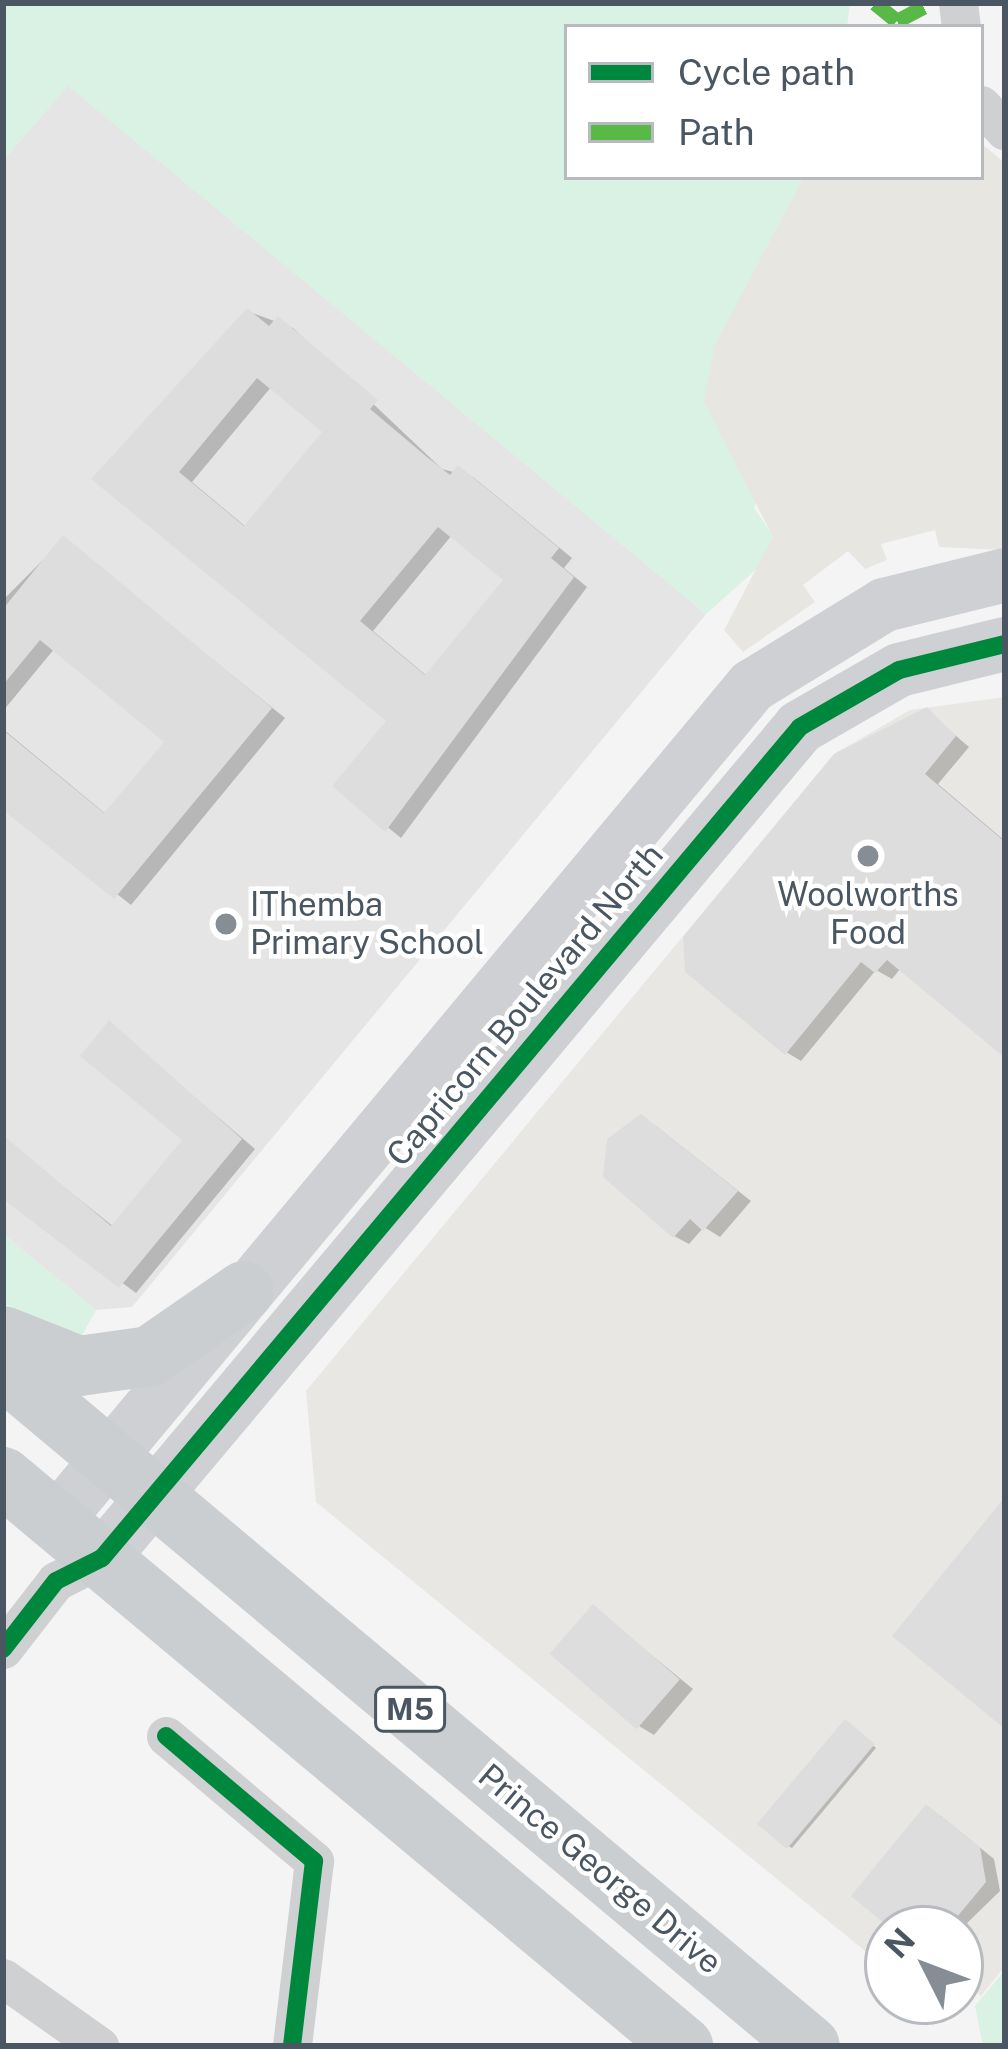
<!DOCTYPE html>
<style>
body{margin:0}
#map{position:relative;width:1008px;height:2049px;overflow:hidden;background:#f4f4f4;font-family:"Public Sans",sans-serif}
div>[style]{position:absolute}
.commercial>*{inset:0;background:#e8e7e3}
.education>*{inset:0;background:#e6e5e6}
.green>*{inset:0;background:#d9f2e3}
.sand>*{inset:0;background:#e7e6e1}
.shadow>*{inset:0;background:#0003}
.building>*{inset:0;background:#ddddde;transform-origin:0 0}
.street>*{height:39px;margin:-19.5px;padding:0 19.5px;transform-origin:19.5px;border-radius:19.5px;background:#ced0d2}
.secondary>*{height:54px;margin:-27px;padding:0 27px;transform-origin:27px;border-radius:27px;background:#ced0d4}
.primary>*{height:60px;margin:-30px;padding:0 30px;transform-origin:30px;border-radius:30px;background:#caced1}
.quiet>*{height:15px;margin-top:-7.5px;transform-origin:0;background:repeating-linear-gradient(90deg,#58b947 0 30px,transparent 0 45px)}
.cycleway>*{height:18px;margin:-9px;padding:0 9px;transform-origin:9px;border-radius:9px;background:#00873e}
.dots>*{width:33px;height:33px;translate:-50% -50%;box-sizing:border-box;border:6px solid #fff;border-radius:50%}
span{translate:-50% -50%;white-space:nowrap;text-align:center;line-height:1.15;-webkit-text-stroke:9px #fff;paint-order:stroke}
.shield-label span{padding:3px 9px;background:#fff;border:3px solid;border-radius:9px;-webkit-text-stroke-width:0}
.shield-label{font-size:30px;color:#4a5661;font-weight:700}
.poi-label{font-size:33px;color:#4a5661}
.left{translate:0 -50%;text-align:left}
.street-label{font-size:33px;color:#4a5661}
.frame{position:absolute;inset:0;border:6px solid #4a5661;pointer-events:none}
.legend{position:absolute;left:564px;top:24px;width:420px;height:156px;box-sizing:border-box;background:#fff;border:3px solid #b7bbc0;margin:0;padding:15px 21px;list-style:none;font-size:36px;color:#4a5661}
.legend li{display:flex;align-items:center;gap:24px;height:60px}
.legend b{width:60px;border:3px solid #b7bbc0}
.north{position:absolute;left:864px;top:1905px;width:120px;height:120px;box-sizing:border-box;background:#fff;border:3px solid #b7bbc0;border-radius:50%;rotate:312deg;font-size:33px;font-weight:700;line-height:48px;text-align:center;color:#4a5661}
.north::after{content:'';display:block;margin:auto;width:42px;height:54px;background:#868d94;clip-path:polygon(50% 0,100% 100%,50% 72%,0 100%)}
</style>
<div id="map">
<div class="commercial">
<i style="clip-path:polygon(1005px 697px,1005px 1966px,981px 1996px,960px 1978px,960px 1929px,888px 1929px,888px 1959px,876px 1960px,316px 1502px,306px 1391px,834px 754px,910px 710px)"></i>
</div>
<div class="education">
<i style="clip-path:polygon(68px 85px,706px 614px,132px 1307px,96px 1310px,3px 1234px,3px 161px)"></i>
</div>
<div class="green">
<i style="clip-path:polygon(3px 3px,850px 3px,847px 27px,567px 27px,567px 177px,856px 177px,754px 508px,774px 537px,761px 565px,706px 614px,68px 86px,3px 161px)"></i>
<i style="clip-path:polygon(3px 1234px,96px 1310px,80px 1339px,3px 1303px)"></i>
<i style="clip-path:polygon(1005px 1970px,1005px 2046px,983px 2046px,975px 2006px)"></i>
</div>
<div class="sand">
<i style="clip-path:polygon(981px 143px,1005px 163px,1005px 550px,939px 547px,935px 530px,881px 544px,887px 560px,865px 569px,848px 551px,803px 585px,815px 602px,743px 652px,724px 630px,773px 537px,704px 402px,715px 345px,804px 177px,981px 177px)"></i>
</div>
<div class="shadow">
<i style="clip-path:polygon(evenodd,247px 311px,293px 328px,442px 469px,473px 477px,572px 558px,564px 568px,587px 587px,401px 838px,337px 786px,390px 721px,95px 478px,247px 311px,272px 386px,326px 431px,246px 527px,192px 482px,272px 386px,247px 311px,452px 535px,507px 580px,427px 676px,373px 631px,452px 535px)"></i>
<i style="clip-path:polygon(64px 539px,285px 718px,131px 905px,3px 805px,3px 729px,107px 815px,168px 741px,55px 648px,3px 711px,3px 600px)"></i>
<i style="clip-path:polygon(927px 711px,969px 747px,938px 784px,1005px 841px,1005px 1054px,901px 968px,892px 979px,876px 970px,801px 1061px,786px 1052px)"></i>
<i style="clip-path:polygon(109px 1024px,255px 1149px,136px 1293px,3px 1194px,10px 1144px,114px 1227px,186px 1140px)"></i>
<i style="clip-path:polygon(656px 1126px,751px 1201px,720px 1237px,704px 1227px,689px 1244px,674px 1236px)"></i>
<i style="clip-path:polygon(594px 1608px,693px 1689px,654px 1735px,639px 1726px)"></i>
<i style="clip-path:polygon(849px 1725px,876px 1748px,792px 1848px,788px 1846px)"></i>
<i style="clip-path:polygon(941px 1816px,994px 1859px,1000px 1891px,960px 1930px,896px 1929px)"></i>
</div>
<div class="building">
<i style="clip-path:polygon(evenodd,247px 308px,269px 326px,278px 316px,378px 400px,370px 409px,427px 457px,450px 475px,458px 465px,559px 548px,551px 558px,574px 577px,385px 832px,332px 786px,386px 721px,91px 479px,247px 308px,257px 378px,322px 432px,244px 526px,179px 472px,257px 378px,247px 308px,438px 527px,503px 580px,425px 675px,360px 621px,438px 527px)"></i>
<i style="clip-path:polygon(63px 535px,272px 708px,114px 899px,3px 810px,3px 730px,104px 813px,164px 742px,40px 640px,3px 685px,3px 609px)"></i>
<i style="clip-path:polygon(927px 707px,956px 736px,925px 774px,1005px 842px,1005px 1058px,887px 960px,875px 973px,861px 962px,785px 1055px,685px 972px,683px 937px,834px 754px)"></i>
<i style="clip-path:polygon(109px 1020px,242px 1139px,119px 1288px,3px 1199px,3px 1135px,111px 1226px,182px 1140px,80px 1056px)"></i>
<i style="clip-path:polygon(641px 1114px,738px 1191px,703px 1231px,690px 1219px,673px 1238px,603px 1177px,607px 1139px)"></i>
<i style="clip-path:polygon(1005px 1497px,1005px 1729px,892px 1636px)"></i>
<i style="left:593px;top:1604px;width:115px;height:66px;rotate:41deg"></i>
<i style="left:845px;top:1719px;width:39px;height:137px;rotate:40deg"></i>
<i style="clip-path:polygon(926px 1804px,980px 1847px,986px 1882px,947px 1929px,891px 1929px,851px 1896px)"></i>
</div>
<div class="street">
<i style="left:958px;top:3px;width:24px;rotate:83deg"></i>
<i style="left:981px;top:105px;width:35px;rotate:47deg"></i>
<i style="left:3px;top:1649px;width:86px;rotate:-52.1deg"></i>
<i style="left:56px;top:1581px;width:51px;rotate:-26.6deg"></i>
<i style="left:166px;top:1736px;width:194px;rotate:40.2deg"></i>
<i style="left:314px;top:1861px;width:186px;rotate:96.8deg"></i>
<i style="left:3px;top:1978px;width:118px;rotate:35.3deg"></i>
</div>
<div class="secondary">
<i style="left:56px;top:1521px;width:1087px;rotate:-50.19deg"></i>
<i style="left:752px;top:686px;width:155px;rotate:-31.5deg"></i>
<i style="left:884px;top:605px;width:125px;rotate:-13.9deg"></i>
<i style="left:102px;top:1558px;width:1085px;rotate:-49.97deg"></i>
<i style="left:800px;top:727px;width:114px;rotate:-29.9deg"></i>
<i style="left:899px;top:670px;width:109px;rotate:-13.8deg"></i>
</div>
<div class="primary">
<i style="left:3px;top:1336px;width:82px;rotate:21.5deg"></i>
<i style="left:79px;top:1366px;width:72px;rotate:-8deg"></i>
<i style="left:150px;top:1356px;width:114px;rotate:-34.7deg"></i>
<i style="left:3px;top:1369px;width:1053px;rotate:39.99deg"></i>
<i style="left:3px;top:1477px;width:887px;rotate:39.92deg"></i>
</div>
<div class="quiet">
<i style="left:875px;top:3px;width:28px;rotate:39deg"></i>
<i style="left:897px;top:21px;width:38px;rotate:-28deg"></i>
</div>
<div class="cycleway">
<i style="left:3px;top:1649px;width:86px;rotate:-52.1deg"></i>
<i style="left:56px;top:1581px;width:51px;rotate:-26.6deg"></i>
<i style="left:102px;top:1558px;width:1085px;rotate:-49.97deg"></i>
<i style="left:800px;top:727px;width:114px;rotate:-29.9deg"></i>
<i style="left:899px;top:670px;width:109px;rotate:-13.8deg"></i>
<i style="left:166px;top:1736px;width:194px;rotate:40.2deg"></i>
<i style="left:314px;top:1861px;width:186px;rotate:96.8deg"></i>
</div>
<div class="dots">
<i style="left:868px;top:856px;background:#868d94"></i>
<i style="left:226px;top:924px;background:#868d94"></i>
</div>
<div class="shield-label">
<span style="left:410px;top:1709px">M5</span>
</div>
<div class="poi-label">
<span style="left:868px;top:914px">Woolworths<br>Food</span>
<span class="left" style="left:250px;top:924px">IThemba<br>Primary School</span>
</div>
<div class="street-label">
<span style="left:525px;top:1005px;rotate:-50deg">Capricorn Boulevard North</span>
<span style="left:600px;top:1869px;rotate:40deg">Prince George Drive</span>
</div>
<div class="frame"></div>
<ul class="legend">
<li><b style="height:15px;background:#00873e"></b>Cycle path</li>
<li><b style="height:15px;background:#58b947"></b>Path</li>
</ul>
<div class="north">N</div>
</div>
